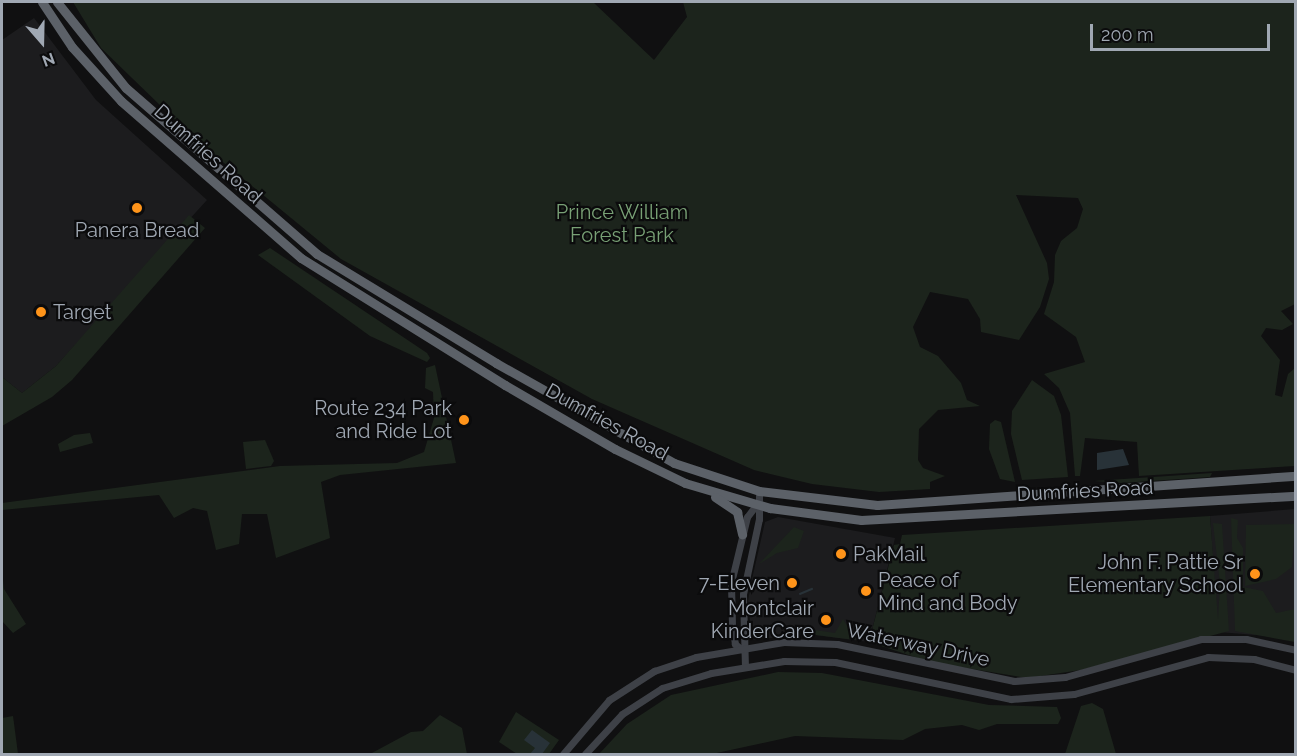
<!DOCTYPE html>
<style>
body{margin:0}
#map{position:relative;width:1297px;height:756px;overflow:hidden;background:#101011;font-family:Raleway,sans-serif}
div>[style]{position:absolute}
.built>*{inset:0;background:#1c1c1e}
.green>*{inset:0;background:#1c241c}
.water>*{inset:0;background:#283238}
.stream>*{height:1.5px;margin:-0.75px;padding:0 0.75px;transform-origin:0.75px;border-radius:0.75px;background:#283238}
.secondary>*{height:7px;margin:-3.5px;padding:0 3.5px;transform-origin:3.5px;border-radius:3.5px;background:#3e4147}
.highway>*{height:9px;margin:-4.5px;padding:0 4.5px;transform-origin:4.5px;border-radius:4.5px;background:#5c6168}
.dots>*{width:16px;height:16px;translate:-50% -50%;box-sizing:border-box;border:3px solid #0b0b0c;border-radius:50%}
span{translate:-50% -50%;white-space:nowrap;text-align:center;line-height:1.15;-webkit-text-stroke:4.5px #0b0b0c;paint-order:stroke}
.street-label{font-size:20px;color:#a0a8b3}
.park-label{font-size:20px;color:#78a075}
.poi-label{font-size:20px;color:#a0a8b3}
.left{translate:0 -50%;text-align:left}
.right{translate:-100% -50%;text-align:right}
.frame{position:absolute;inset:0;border:3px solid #a0a8b3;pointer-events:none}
.north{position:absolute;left:12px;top:12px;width:60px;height:60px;-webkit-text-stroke:4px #0b0b0c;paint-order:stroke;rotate:160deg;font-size:16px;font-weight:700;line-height:24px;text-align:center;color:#a0a8b3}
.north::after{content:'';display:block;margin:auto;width:21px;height:27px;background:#a0a8b3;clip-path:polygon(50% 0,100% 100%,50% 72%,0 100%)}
.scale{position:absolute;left:1090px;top:24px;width:180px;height:27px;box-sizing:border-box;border:3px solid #a0a8b3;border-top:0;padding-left:8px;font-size:18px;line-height:21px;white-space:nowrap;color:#a0a8b3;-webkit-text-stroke:4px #0b0b0c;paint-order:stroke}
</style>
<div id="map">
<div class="built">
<i style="clip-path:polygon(34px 18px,96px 100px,207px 200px,56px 366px,22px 393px,2px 377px,2px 40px)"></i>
<i style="clip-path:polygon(1295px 509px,1295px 638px,1218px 632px,1210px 516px)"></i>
<i style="clip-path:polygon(778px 517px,895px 538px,869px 642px,808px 634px,752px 640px,748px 601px,752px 579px,765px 522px)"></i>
</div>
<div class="green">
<i style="clip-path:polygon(73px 2px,593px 2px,654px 60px,687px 17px,683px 2px,1295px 2px,1295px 304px,1281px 311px,1293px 324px,1282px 330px,1266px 328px,1261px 336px,1280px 360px,1275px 395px,1282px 397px,1288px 374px,1295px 368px,1295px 466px,1139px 476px,1137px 442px,1085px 438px,1080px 476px,1075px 476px,1070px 413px,1059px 388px,1044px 374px,1085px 362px,1076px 337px,1044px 314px,1054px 282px,1055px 255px,1061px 241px,1077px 228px,1083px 209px,1078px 198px,1016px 195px,1047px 263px,1049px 279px,1040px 307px,1019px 340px,981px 332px,980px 319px,968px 299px,930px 292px,913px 327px,920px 347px,938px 356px,961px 383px,967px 400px,980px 406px,938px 410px,919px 429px,918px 460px,923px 468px,945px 476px,930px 482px,930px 489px,879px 492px,812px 484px,754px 470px,592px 399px,341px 259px,196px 140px,101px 48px)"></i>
<i style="clip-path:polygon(189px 215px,205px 228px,72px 380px,52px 397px,2px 426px,2px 377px,22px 393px,56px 366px)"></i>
<i style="clip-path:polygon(270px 248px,427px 353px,430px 358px,427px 362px,370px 336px,258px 255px)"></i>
<i style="clip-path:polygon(435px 365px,456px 463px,340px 475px,321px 482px,330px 538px,276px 558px,267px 514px,242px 514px,239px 544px,216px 550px,207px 511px,193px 508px,174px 518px,159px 495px,2px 510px,2px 503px,280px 466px,397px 463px,424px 452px,434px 418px,433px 392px,425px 388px,426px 368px)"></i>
<i style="clip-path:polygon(1032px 380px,1054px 396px,1061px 415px,1068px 477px,1022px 480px,1011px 434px,1012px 411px)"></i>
<i style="clip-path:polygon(995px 420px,1001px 422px,1015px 482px,1000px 479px,989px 449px,990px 424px)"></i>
<i style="clip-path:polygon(90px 433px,93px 443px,60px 452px,58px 444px,74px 435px)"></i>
<i style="clip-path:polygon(265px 440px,274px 461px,271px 466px,246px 469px,243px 442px)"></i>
<i style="clip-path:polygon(1212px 473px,1210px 477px,1122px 483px,1094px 481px)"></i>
<i style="clip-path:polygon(1210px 516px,1218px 619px,1220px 584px,1213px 523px,1222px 524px,1229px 631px,1081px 670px,1027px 678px,930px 662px,869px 642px,894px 545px,900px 544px,902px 535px)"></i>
<i style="clip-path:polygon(1231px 518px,1238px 520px,1237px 538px,1243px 548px,1243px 587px,1263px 591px,1276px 613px,1295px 609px,1295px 642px,1235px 631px)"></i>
<i style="clip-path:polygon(1295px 524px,1292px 567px,1276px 579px,1245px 586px,1246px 525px)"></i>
<i style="clip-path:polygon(794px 527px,804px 531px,798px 548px,777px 553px,759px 564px)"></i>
<i style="clip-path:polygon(2px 572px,4px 589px,26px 624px,13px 633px,2px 621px)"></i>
<i style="clip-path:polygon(843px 619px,850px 631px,857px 632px,855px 640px,808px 634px,808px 629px,835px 633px)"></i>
<i style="clip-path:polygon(778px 672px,822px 673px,989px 705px,1057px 707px,1061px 718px,1058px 724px,997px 724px,979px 730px,962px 725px,925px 729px,903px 740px,795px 736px,712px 754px,599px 754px,627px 724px,671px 695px)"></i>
<i style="clip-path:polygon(1092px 703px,1103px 709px,1116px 754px,1065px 754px,1081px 706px)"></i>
<i style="clip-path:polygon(516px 712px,559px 740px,549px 754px,517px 754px,499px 742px)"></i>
<i style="clip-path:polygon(440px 715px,462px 728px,467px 754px,370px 754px,411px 732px,423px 731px)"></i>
<i style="clip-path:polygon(13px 716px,18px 754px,2px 754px,2px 718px)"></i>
</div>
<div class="water">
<i style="clip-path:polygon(1123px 449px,1129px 465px,1097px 470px,1097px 453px)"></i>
<i style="clip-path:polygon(532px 730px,550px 743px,542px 754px,530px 754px,535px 748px,524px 740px)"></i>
</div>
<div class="stream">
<i style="left:800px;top:594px;width:13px;rotate:-23deg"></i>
</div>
<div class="secondary">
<i style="left:741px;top:649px;width:8px;rotate:-140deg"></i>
<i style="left:735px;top:644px;width:19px;rotate:-99deg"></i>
<i style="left:732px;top:625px;width:42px;rotate:-91.4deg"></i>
<i style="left:731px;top:583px;width:68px;rotate:-76.4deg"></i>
<i style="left:747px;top:517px;width:15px;rotate:-53deg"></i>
<i style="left:745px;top:667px;width:73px;rotate:-91.6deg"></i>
<i style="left:743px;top:594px;width:77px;rotate:-78deg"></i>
<i style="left:759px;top:519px;width:28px;rotate:-90deg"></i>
<i style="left:563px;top:754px;width:71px;rotate:-49.6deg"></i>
<i style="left:609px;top:700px;width:54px;rotate:-32.8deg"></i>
<i style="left:654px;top:671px;width:44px;rotate:-18.4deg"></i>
<i style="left:696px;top:657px;width:89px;rotate:-9.7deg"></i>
<i style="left:784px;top:642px;width:53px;rotate:2.2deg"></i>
<i style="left:837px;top:644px;width:181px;rotate:11.8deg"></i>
<i style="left:1014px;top:681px;width:51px;rotate:-4.5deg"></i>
<i style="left:1065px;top:677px;width:141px;rotate:-15.6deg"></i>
<i style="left:1201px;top:639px;width:45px"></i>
<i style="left:1246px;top:639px;width:51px;rotate:12.4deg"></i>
<i style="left:585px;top:754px;width:54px;rotate:-47.2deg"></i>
<i style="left:622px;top:714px;width:48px;rotate:-33deg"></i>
<i style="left:662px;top:688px;width:51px;rotate:-17deg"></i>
<i style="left:711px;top:673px;width:74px;rotate:-9.3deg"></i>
<i style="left:784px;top:661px;width:51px;rotate:1.1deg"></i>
<i style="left:835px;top:662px;width:180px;rotate:11.9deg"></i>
<i style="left:1011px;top:699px;width:63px;rotate:-4.5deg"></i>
<i style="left:1074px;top:694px;width:139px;rotate:-15.4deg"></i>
<i style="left:1208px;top:657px;width:46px;rotate:2.5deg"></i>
<i style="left:1254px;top:659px;width:43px;rotate:14.7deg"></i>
</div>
<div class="highway">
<i style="left:42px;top:2px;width:54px;rotate:56.3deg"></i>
<i style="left:72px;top:47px;width:73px;rotate:47.8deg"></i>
<i style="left:121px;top:101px;width:239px;rotate:41.1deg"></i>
<i style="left:301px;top:258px;width:240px;rotate:31.9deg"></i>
<i style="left:505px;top:385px;width:127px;rotate:30.2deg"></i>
<i style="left:615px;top:449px;width:78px;rotate:25.9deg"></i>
<i style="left:685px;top:483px;width:89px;rotate:16.4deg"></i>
<i style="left:770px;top:508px;width:92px;rotate:7.5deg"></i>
<i style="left:861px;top:520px;width:436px;rotate:-3.2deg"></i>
<i style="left:57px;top:2px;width:110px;rotate:51.3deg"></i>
<i style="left:126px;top:88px;width:253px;rotate:41deg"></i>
<i style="left:317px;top:254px;width:210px;rotate:31.3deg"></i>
<i style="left:496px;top:363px;width:204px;rotate:29.3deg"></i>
<i style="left:674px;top:463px;width:89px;rotate:18.2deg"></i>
<i style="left:759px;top:491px;width:119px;rotate:6.8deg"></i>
<i style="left:877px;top:505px;width:420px;rotate:-4deg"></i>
<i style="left:715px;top:497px;width:27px;rotate:34deg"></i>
<i style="left:737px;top:512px;width:23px;rotate:77deg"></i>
</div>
<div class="dots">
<i style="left:137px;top:208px;background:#ff941a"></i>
<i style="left:41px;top:312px;background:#ff941a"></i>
<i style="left:464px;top:420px;background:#ff941a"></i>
<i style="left:841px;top:554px;background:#ff941a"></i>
<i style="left:1255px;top:574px;background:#ff941a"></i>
<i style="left:792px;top:583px;background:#ff941a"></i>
<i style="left:866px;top:591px;background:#ff941a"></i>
<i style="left:826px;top:620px;background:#ff941a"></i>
</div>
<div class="street-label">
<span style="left:208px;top:154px;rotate:42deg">Dumfries Road</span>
<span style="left:607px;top:422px;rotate:29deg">Dumfries Road</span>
<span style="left:1085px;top:491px;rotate:-3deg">Dumfries Road</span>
<span style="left:918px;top:645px;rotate:12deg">Waterway Drive</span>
</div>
<div class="park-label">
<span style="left:622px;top:224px">Prince William<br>Forest Park</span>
</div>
<div class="poi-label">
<span style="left:137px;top:230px">Panera Bread</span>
<span class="left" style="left:53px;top:312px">Target</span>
<span class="right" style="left:452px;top:420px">Route 234 Park<br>and Ride Lot</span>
<span class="left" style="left:853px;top:554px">PakMail</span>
<span class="right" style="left:1243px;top:574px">John F. Pattie Sr<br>Elementary School</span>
<span class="left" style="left:878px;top:592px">Peace of<br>Mind and Body</span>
<span class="right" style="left:780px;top:583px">7-Eleven</span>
<span class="right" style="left:814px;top:620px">Montclair<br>KinderCare</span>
</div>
<div class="frame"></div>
<div class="north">N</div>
<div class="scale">200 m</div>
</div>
